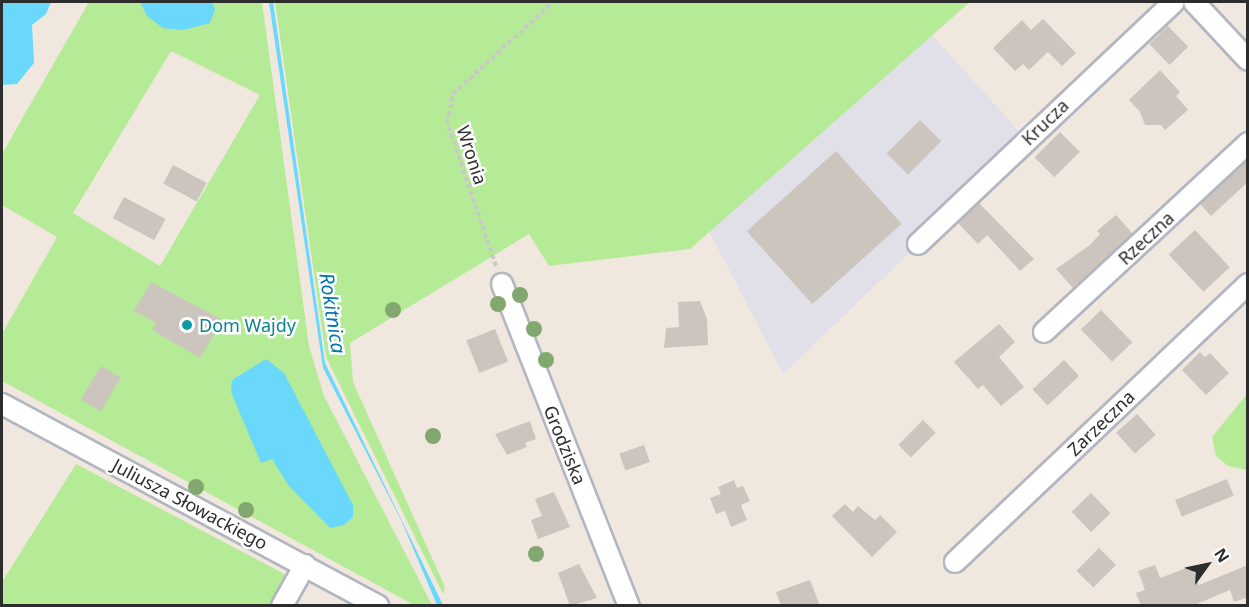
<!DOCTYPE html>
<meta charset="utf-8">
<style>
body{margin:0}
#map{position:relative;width:1249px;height:607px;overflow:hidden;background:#f0e8df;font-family:"Noto Sans",sans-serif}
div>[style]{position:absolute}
.industrial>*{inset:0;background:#e1dfe8}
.green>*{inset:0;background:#b5eb96}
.water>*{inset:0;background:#69d8fa}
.building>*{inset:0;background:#cbc5be;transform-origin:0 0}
.path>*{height:4px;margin-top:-2px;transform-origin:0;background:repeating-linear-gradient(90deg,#c8c8c8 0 4.5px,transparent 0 7.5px)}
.roads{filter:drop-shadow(2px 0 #b2b6c2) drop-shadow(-2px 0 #b2b6c2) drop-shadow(0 2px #b2b6c2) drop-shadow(0 -2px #b2b6c2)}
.minor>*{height:20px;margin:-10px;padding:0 10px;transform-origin:10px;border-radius:10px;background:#fff}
.trees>*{width:16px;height:16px;margin:-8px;border-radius:50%;background:#83a86f}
.dots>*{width:16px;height:16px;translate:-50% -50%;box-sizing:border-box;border:3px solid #fff;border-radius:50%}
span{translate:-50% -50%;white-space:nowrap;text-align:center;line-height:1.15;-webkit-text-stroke:5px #fff;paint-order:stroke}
.street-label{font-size:18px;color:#2d2d2d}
.culture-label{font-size:18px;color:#0d838f}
.left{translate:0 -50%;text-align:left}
.water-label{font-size:20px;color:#0077ae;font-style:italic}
.frame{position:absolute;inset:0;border:3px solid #2d2d2d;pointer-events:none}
.north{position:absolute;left:1177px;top:535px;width:60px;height:60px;-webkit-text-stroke:4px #fff;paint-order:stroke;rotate:57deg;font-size:16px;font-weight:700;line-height:24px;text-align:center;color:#2d2d2d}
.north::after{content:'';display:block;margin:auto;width:21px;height:27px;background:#2d2d2d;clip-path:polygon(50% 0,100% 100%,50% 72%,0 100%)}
</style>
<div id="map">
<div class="industrial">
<i style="clip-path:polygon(932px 35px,1027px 140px,783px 374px,709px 231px)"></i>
</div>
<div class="green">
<i style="clip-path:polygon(evenodd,89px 2px,262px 2px,309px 346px,324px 396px,432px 605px,414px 605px,2px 381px,2px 334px,57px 237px,2px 205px,2px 154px,89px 2px,171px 51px,260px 95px,160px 266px,73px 213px,171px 51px)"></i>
<i style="clip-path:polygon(275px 2px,970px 2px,690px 249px,549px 266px,529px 234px,350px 343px,353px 382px,445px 587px,443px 594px,326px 357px)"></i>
<i style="clip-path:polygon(1247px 394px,1248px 394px,1247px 470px,1228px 466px,1216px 456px,1212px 437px)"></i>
<i style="clip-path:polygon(76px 464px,290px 577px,274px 606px,2px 605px,2px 582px)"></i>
</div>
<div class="water">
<i style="clip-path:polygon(2px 2px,51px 2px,46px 14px,32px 25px,34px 63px,17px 84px,2px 85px)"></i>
<i style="clip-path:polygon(140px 2px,212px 2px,215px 9px,210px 23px,183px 30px,163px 28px,147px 16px)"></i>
<i style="clip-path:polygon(269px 2px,273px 2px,325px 363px,443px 605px,437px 605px,401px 520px,323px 368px)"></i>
<i style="clip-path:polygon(266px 359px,284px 373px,353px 505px,353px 517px,344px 525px,330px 528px,289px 486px,272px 459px,261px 463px,231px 392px,232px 380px)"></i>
</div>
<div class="building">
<i style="clip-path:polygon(1043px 19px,1076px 53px,1062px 66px,1048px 52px,1029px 70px,1023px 64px,1015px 71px,993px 48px,1022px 20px,1031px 30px)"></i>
<i style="left:1168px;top:26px;width:29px;height:26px;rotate:46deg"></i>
<i style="clip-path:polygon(1160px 70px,1180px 92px,1176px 96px,1188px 110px,1165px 130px,1161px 125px,1145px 125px,1140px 112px,1129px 100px)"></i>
<i style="left:920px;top:120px;width:30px;height:47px;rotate:45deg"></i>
<i style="left:1060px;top:132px;width:28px;height:36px;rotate:45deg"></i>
<i style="left:836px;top:151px;width:98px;height:120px;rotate:48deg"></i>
<i style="clip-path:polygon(1248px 160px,1248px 182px,1211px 216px,1200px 204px)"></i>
<i style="left:173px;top:165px;width:38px;height:21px;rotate:28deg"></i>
<i style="left:124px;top:197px;width:47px;height:24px;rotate:28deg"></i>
<i style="clip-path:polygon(979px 203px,1034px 259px,1020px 271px,987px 235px,978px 244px,958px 223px)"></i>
<i style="clip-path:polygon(1116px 215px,1133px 234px,1073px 288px,1056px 269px,1090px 245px,1100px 234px,1097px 231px)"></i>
<i style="left:1195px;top:230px;width:51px;height:36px;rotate:47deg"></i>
<i style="clip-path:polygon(151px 282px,223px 320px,200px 358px,152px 330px,156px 323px,134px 311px)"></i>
<i style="clip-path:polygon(700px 301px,707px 319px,708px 345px,664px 348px,666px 328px,679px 327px,678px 302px)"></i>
<i style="left:1101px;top:310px;width:45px;height:28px;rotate:46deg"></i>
<i style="clip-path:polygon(999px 324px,1015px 342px,999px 357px,1024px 387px,1001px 406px,983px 385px,978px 389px,954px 362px)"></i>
<i style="left:495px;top:329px;width:35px;height:31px;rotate:68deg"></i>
<i style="clip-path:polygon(1200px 352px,1205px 357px,1210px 353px,1229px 373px,1206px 395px,1182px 370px)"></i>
<i style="left:1064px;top:360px;width:22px;height:43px;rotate:47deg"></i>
<i style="left:101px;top:366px;width:23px;height:39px;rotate:31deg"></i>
<i style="left:1137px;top:414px;width:28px;height:28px;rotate:48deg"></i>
<i style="left:923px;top:420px;width:18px;height:35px;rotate:45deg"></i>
<i style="clip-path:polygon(530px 421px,536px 439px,525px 443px,527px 447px,507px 455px,495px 434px)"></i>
<i style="left:644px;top:445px;width:18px;height:26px;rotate:71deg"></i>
<i style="left:1227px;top:479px;width:18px;height:56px;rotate:68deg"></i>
<i style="clip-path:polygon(734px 480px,737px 488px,743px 486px,750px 501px,741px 505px,747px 520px,731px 527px,725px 511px,716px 514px,710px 498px,721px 494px,718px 487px)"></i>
<i style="clip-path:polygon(554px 492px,570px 527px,538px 539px,531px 520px,542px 516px,535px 499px)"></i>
<i style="left:1091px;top:493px;width:28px;height:27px;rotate:46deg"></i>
<i style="clip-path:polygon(845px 504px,853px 512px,858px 506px,875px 520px,880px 515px,897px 532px,872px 557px,832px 516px)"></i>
<i style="left:1099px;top:548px;width:24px;height:32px;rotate:45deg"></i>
<i style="clip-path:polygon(579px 564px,597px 598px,570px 606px,558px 573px)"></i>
<i style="clip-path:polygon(1155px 565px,1160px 578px,1192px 566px,1199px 585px,1248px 565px,1248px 597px,1234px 602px,1230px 590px,1192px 606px,1141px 606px,1136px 593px,1145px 590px,1138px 571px)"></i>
<i style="clip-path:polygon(810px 580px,820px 606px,781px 606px,776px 592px)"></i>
</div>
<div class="path">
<i style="left:496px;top:266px;width:151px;rotate:-108.9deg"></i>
<i style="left:447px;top:123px;width:30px;rotate:-78deg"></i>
<i style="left:453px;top:94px;width:136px;rotate:-42.6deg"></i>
</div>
<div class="roads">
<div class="minor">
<i style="left:1194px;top:2px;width:79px;rotate:47deg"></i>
<i style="left:918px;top:244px;width:352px;rotate:-43.4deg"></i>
<i style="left:502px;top:284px;width:346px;rotate:68.5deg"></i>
<i style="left:1044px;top:332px;width:278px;rotate:-42.8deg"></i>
<i style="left:2px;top:404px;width:427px;rotate:28.2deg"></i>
<i style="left:955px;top:562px;width:404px;rotate:-43.5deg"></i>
<i style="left:282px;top:606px;width:47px;rotate:-60.7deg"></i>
</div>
</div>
<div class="trees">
<i style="left:520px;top:295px"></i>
<i style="left:498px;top:304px"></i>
<i style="left:393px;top:310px"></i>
<i style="left:534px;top:329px"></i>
<i style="left:546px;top:360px"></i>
<i style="left:433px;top:436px"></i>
<i style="left:196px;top:487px"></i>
<i style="left:246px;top:510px"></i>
<i style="left:536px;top:554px"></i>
</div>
<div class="dots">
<i style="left:187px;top:325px;background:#0f9aa8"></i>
</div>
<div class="street-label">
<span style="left:1045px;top:122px;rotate:-44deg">Krucza</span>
<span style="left:472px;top:155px;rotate:72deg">Wronia</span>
<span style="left:1146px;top:238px;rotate:-43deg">Rzeczna</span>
<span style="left:1101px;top:423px;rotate:-44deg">Zarzeczna</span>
<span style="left:565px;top:445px;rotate:68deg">Grodziska</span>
<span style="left:190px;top:504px;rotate:28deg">Juliusza Słowackiego</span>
</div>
<div class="culture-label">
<span class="left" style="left:199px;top:325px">Dom Wajdy</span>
</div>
<div class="water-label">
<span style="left:333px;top:313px;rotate:81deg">Rokitnica</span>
</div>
<div class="frame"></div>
<div class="north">N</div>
</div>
